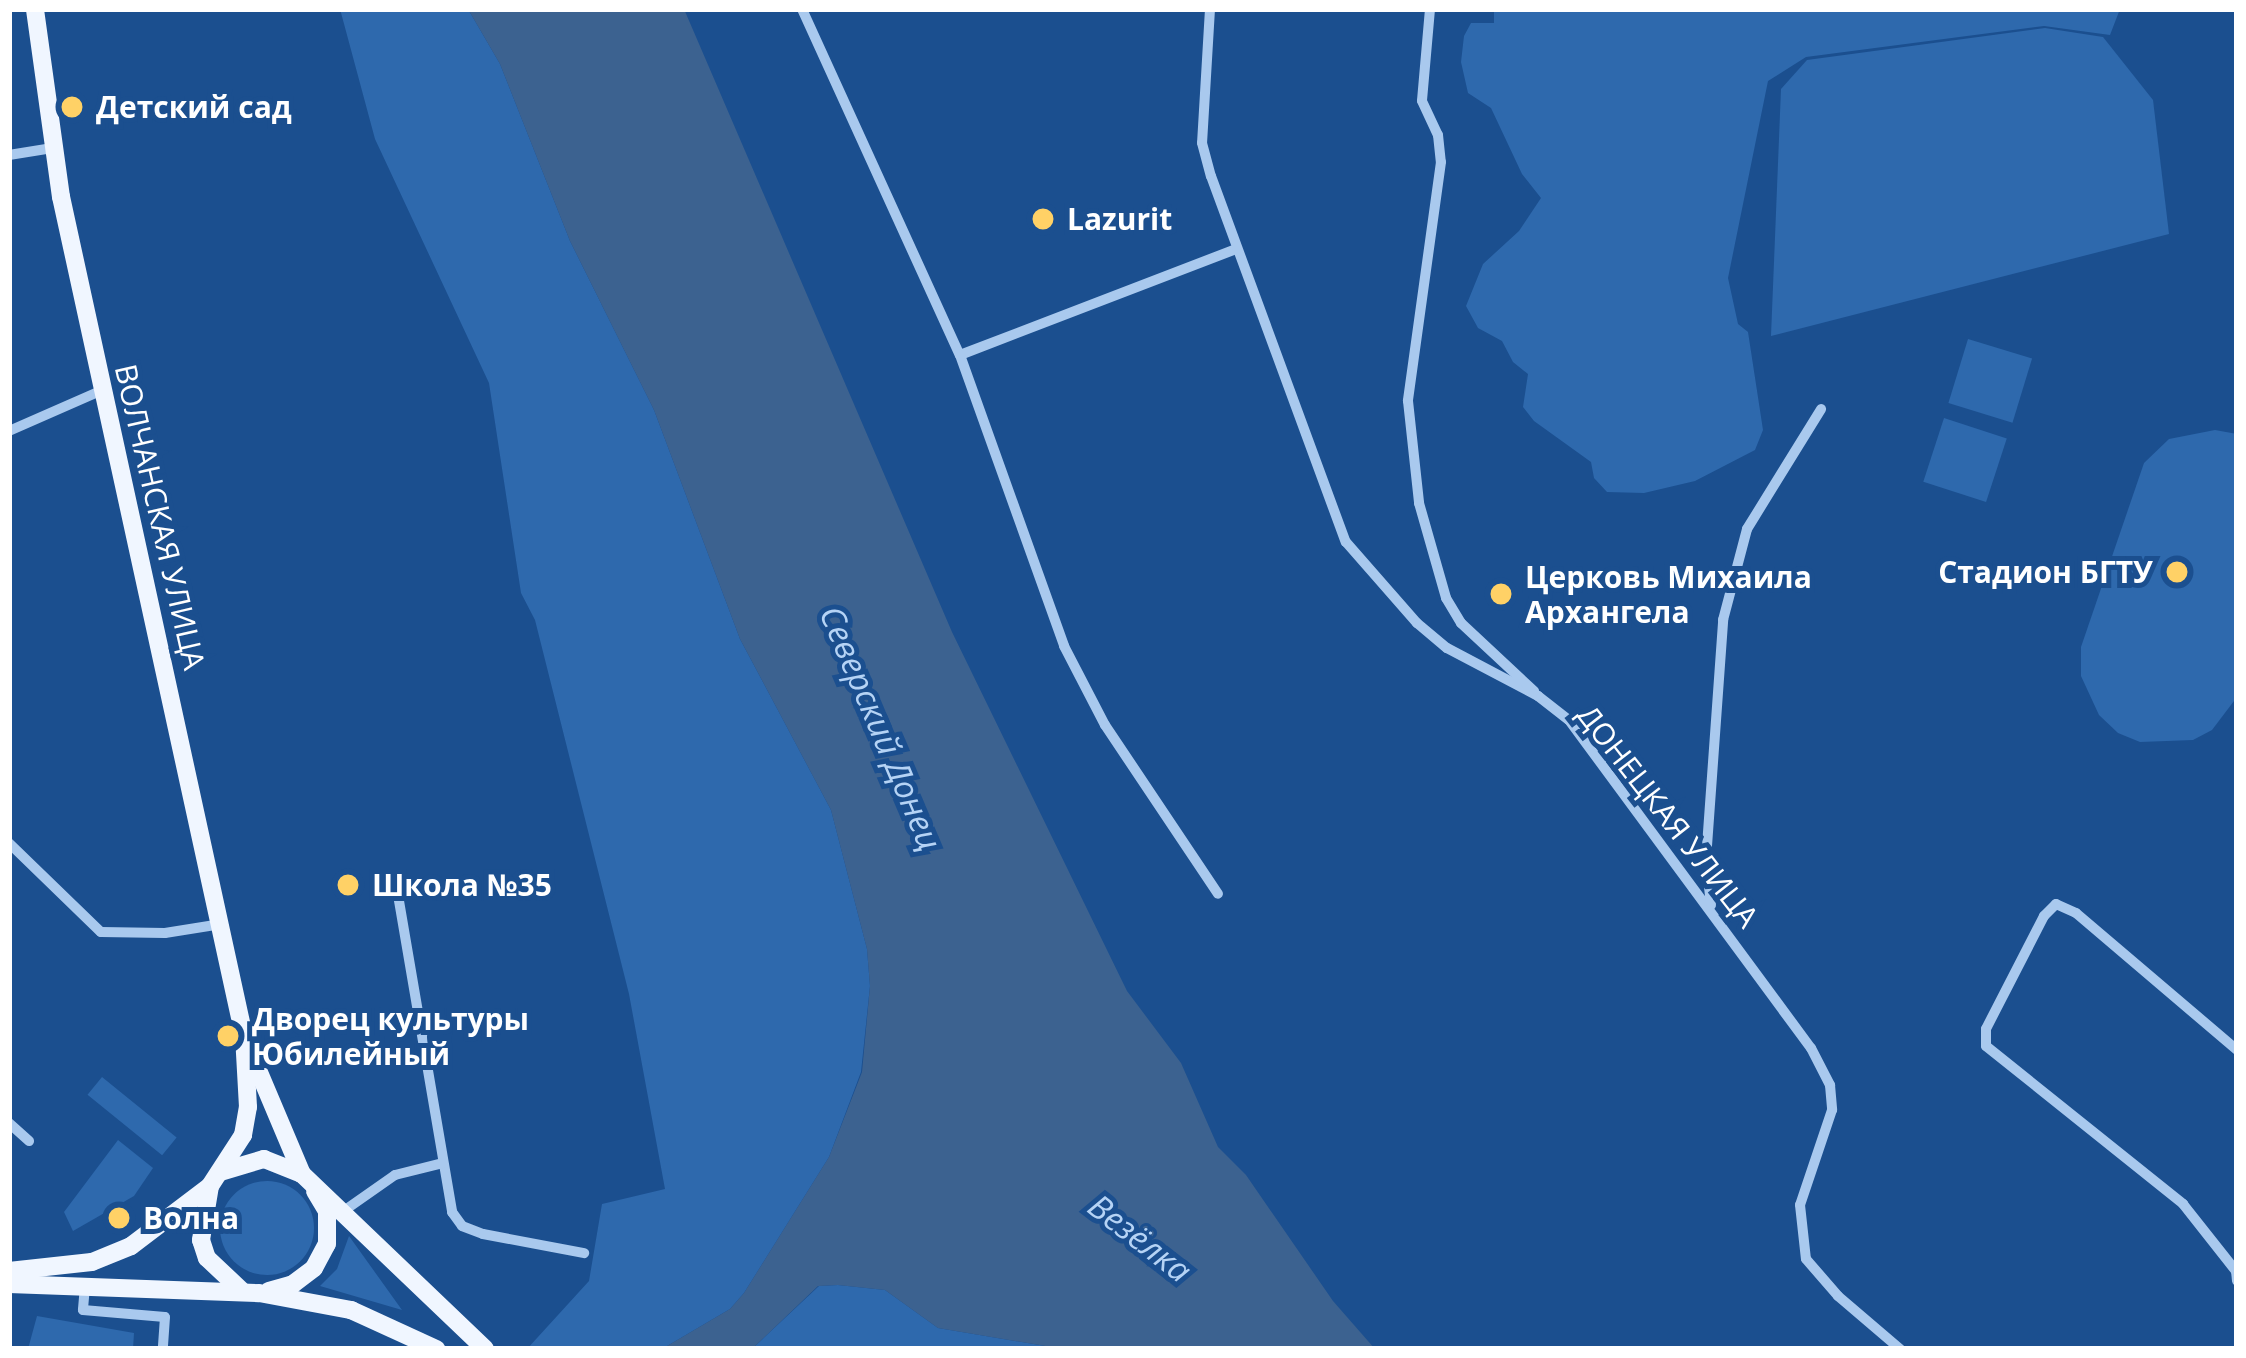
<!DOCTYPE html>
<meta charset="utf-8">
<style>
body{margin:0}
#map{position:relative;width:2246px;height:1358px;overflow:hidden;background:#1b4f8f;font-family:"Open Sans",sans-serif}
div>[style]{position:absolute}
.green>*{inset:0;background:#2e69ad;transform-origin:0 0}
.round{border-radius:50%}
.water>*{inset:0;background:#3c6290}
.minor>*{height:10px;margin:-5px;padding:0 5px;transform-origin:5px;border-radius:5px;background:#a9c9ee}
.primary>*{height:18px;margin:-9px;padding:0 9px;transform-origin:9px;border-radius:9px;background:#f0f6ff}
.dots>*{width:33px;height:33px;translate:-50% -50%;box-sizing:border-box;border:6px solid #1b4f8f;border-radius:50%}
span{translate:-50% -50%;white-space:nowrap;text-align:center;line-height:1.15;-webkit-text-stroke:10px #1b4f8f;paint-order:stroke}
.poi-label{font-size:30px;color:#fff;font-weight:700}
.left{translate:0 -50%;text-align:left}
.right{translate:-100% -50%;text-align:right}
.street-label{font-size:30px;color:#fff}
.water-label{font-size:33px;color:#b5d3f5;font-style:italic}
.frame{position:absolute;inset:0;border:12px solid #fff;pointer-events:none}
</style>
<div id="map">
<div class="green">
<i style="clip-path:polygon(340px 9px,468px 9px,500px 64px,570px 241px,654px 410px,740px 639px,831px 810px,867px 949px,870px 986px,861px 1072px,829px 1157px,744px 1293px,730px 1309px,662px 1349px,527px 1349px,589px 1281px,602px 1204px,665px 1189px,629px 994px,535px 620px,521px 593px,489px 383px,375px 139px)"></i>
<i style="clip-path:polygon(1494px 9px,2120px 9px,2110px 35px,2044px 26px,1806px 57px,1768px 81px,1728px 278px,1738px 324px,1748px 332px,1763px 430px,1755px 450px,1695px 481px,1644px 493px,1607px 492px,1594px 478px,1591px 462px,1534px 421px,1523px 407px,1528px 374px,1513px 362px,1502px 341px,1478px 328px,1466px 306px,1483px 264px,1519px 231px,1541px 198px,1522px 174px,1491px 108px,1468px 93px,1461px 62px,1464px 36px,1471px 23px,1494px 23px)"></i>
<i style="clip-path:polygon(2045px 28px,2103px 37px,2153px 100px,2169px 234px,1771px 336px,1781px 89px,1807px 60px)"></i>
<i style="left:1968px;top:339px;width:67px;height:67px;rotate:17deg"></i>
<i style="left:1944px;top:418px;width:66px;height:67px;rotate:18deg"></i>
<i style="clip-path:polygon(2215px 430px,2237px 434px,2237px 697px,2212px 730px,2193px 740px,2140px 742px,2118px 733px,2099px 715px,2081px 676px,2081px 647px,2144px 463px,2169px 439px)"></i>
<i style="left:102px;top:1077px;width:96px;height:23px;rotate:39deg"></i>
<i style="clip-path:polygon(118px 1140px,153px 1168px,134px 1196px,73px 1231px,64px 1212px)"></i>
<i class="round" style="left:220px;top:1181px;width:94px;height:94px"></i>
<i style="clip-path:polygon(349px 1236px,402px 1310px,320px 1286px,337px 1269px)"></i>
<i style="clip-path:polygon(838px 1285px,885px 1290px,938px 1328px,1063px 1349px,752px 1349px,819px 1286px)"></i>
<i style="clip-path:polygon(37px 1316px,134px 1333px,133px 1349px,28px 1349px)"></i>
</div>
<div class="water">
<i style="clip-path:polygon(468px 9px,684px 9px,952px 632px,1127px 991px,1181px 1063px,1218px 1147px,1246px 1175px,1333px 1301px,1375px 1349px,1063px 1349px,938px 1328px,885px 1290px,838px 1285px,818px 1286px,752px 1349px,662px 1349px,730px 1309px,744px 1293px,829px 1157px,862px 1072px,870px 986px,867px 949px,831px 810px,740px 639px,654px 410px,570px 241px,500px 64px)"></i>
</div>
<div class="minor">
<i style="left:802px;top:9px;width:380px;rotate:65.5deg"></i>
<i style="left:960px;top:355px;width:296px;rotate:-21deg"></i>
<i style="left:1210px;top:9px;width:134px;rotate:93.4deg"></i>
<i style="left:1202px;top:143px;width:34px;rotate:75deg"></i>
<i style="left:1211px;top:176px;width:390px;rotate:69.8deg"></i>
<i style="left:1346px;top:542px;width:108px;rotate:48.8deg"></i>
<i style="left:1417px;top:623px;width:39px;rotate:40deg"></i>
<i style="left:1447px;top:648px;width:103px;rotate:27.8deg"></i>
<i style="left:1538px;top:696px;width:39px;rotate:38deg"></i>
<i style="left:1569px;top:720px;width:408px;rotate:53.6deg"></i>
<i style="left:1811px;top:1048px;width:42px;rotate:62.8deg"></i>
<i style="left:1830px;top:1085px;width:25px;rotate:85deg"></i>
<i style="left:1832px;top:1110px;width:100px;rotate:108.6deg"></i>
<i style="left:1800px;top:1205px;width:54px;rotate:83.7deg"></i>
<i style="left:1806px;top:1259px;width:49px;rotate:49.1deg"></i>
<i style="left:1838px;top:1296px;width:82px;rotate:40.5deg"></i>
<i style="left:1430px;top:9px;width:92px;rotate:95deg"></i>
<i style="left:1422px;top:101px;width:38px;rotate:65deg"></i>
<i style="left:1438px;top:135px;width:27px;rotate:84deg"></i>
<i style="left:1441px;top:162px;width:241px;rotate:97.9deg"></i>
<i style="left:1408px;top:401px;width:103px;rotate:83.8deg"></i>
<i style="left:1419px;top:503px;width:99px;rotate:74.1deg"></i>
<i style="left:1446px;top:598px;width:29px;rotate:59deg"></i>
<i style="left:1461px;top:623px;width:100px;rotate:43deg"></i>
<i style="left:9px;top:155px;width:44px;rotate:-9.2deg"></i>
<i style="left:960px;top:355px;width:309px;rotate:70.3deg"></i>
<i style="left:1064px;top:646px;width:89px;rotate:62.6deg"></i>
<i style="left:1105px;top:725px;width:203px;rotate:56.2deg"></i>
<i style="left:9px;top:431px;width:99px;rotate:-23.7deg"></i>
<i style="left:9px;top:843px;width:128px;rotate:44.1deg"></i>
<i style="left:101px;top:932px;width:64px;rotate:0.9deg"></i>
<i style="left:165px;top:933px;width:57px;rotate:-9.1deg"></i>
<i style="left:398px;top:895px;width:322px;rotate:80.3deg"></i>
<i style="left:452px;top:1212px;width:17px;rotate:54deg"></i>
<i style="left:462px;top:1226px;width:22px;rotate:21deg"></i>
<i style="left:483px;top:1234px;width:103px;rotate:10.7deg"></i>
<i style="left:1711px;top:905px;width:45px;rotate:-96.3deg"></i>
<i style="left:1706px;top:860px;width:241px;rotate:-85.9deg"></i>
<i style="left:1723px;top:620px;width:94px;rotate:-75.2deg"></i>
<i style="left:1747px;top:529px;width:141px;rotate:-58.3deg"></i>
<i style="left:2237px;top:1050px;width:211px;rotate:-139.6deg"></i>
<i style="left:2076px;top:913px;width:22px;rotate:-156deg"></i>
<i style="left:2056px;top:904px;width:17px;rotate:135deg"></i>
<i style="left:2044px;top:916px;width:127px;rotate:117.2deg"></i>
<i style="left:1986px;top:1029px;width:17px;rotate:90deg"></i>
<i style="left:1986px;top:1046px;width:253px;rotate:38.7deg"></i>
<i style="left:2183px;top:1204px;width:85px;rotate:51.7deg"></i>
<i style="left:2236px;top:1271px;width:10px;rotate:84deg"></i>
<i style="left:9px;top:1123px;width:27px;rotate:42deg"></i>
<i style="left:345px;top:1210px;width:61px;rotate:-35deg"></i>
<i style="left:395px;top:1175px;width:49px;rotate:-14deg"></i>
<i style="left:85px;top:1286px;width:24px;rotate:95deg"></i>
<i style="left:83px;top:1310px;width:82px;rotate:4.9deg"></i>
<i style="left:165px;top:1317px;width:32px;rotate:94deg"></i>
</div>
<div class="primary">
<i style="left:250px;top:1051px;width:134px;rotate:67.1deg"></i>
<i style="left:220px;top:1172px;width:46px;rotate:-16.5deg"></i>
<i style="left:264px;top:1159px;width:41px;rotate:21.5deg"></i>
<i style="left:302px;top:1174px;width:253px;rotate:43.7deg"></i>
<i style="left:210px;top:1186px;width:55px;rotate:99.5deg"></i>
<i style="left:201px;top:1240px;width:19px;rotate:72deg"></i>
<i style="left:207px;top:1258px;width:47px;rotate:43.3deg"></i>
<i style="left:9px;top:1271px;width:83px;rotate:-6.2deg"></i>
<i style="left:92px;top:1262px;width:42px;rotate:-22.3deg"></i>
<i style="left:131px;top:1246px;width:99px;rotate:-37.2deg"></i>
<i style="left:210px;top:1186px;width:61px;rotate:-57.1deg"></i>
<i style="left:243px;top:1135px;width:28px;rotate:-80deg"></i>
<i style="left:248px;top:1107px;width:71px;rotate:-93.2deg"></i>
<i style="left:244px;top:1036px;width:859px;rotate:-102.3deg"></i>
<i style="left:61px;top:197px;width:190px;rotate:-97.9deg"></i>
<i style="left:9px;top:1284px;width:250px;rotate:2.1deg"></i>
<i style="left:259px;top:1293px;width:94px;rotate:10.5deg"></i>
<i style="left:351px;top:1310px;width:94px;rotate:24.6deg"></i>
<i style="left:269px;top:1291px;width:25px;rotate:-16deg"></i>
<i style="left:293px;top:1284px;width:26px;rotate:-37deg"></i>
<i style="left:314px;top:1268px;width:27px;rotate:-62deg"></i>
<i style="left:327px;top:1244px;width:33px;rotate:-90deg"></i>
<i style="left:327px;top:1211px;width:23px;rotate:-121deg"></i>
</div>
<div class="dots">
<i style="left:72px;top:107px;background:#ffd166"></i>
<i style="left:1043px;top:219px;background:#ffd166"></i>
<i style="left:2177px;top:572px;background:#ffd166"></i>
<i style="left:1501px;top:594px;background:#ffd166"></i>
<i style="left:348px;top:885px;background:#ffd166"></i>
<i style="left:228px;top:1036px;background:#ffd166"></i>
<i style="left:119px;top:1218px;background:#ffd166"></i>
</div>
<div class="poi-label">
<span class="left" style="left:96px;top:107px">Детский сад</span>
<span class="left" style="left:1067px;top:219px">Lazurit</span>
<span class="right" style="left:2153px;top:572px">Стадион БГТУ</span>
<span class="left" style="left:1525px;top:594px">Церковь Михаила<br>Архангела</span>
<span class="left" style="left:372px;top:885px">Школа №35</span>
<span class="left" style="left:252px;top:1036px">Дворец культуры<br>Юбилейный</span>
<span class="left" style="left:143px;top:1218px">Волна</span>
</div>
<div class="street-label">
<span style="left:160px;top:517px;rotate:77deg">ВОЛЧАНСКАЯ УЛИЦА</span>
<span style="left:1668px;top:816px;rotate:52deg">ДОНЕЦКАЯ УЛИЦА</span>
</div>
<div class="water-label">
<span style="left:881px;top:728px;rotate:67deg">Северский Донец</span>
<span style="left:1140px;top:1238px;rotate:38deg">Везёлка</span>
</div>
<div class="frame"></div>
</div>
